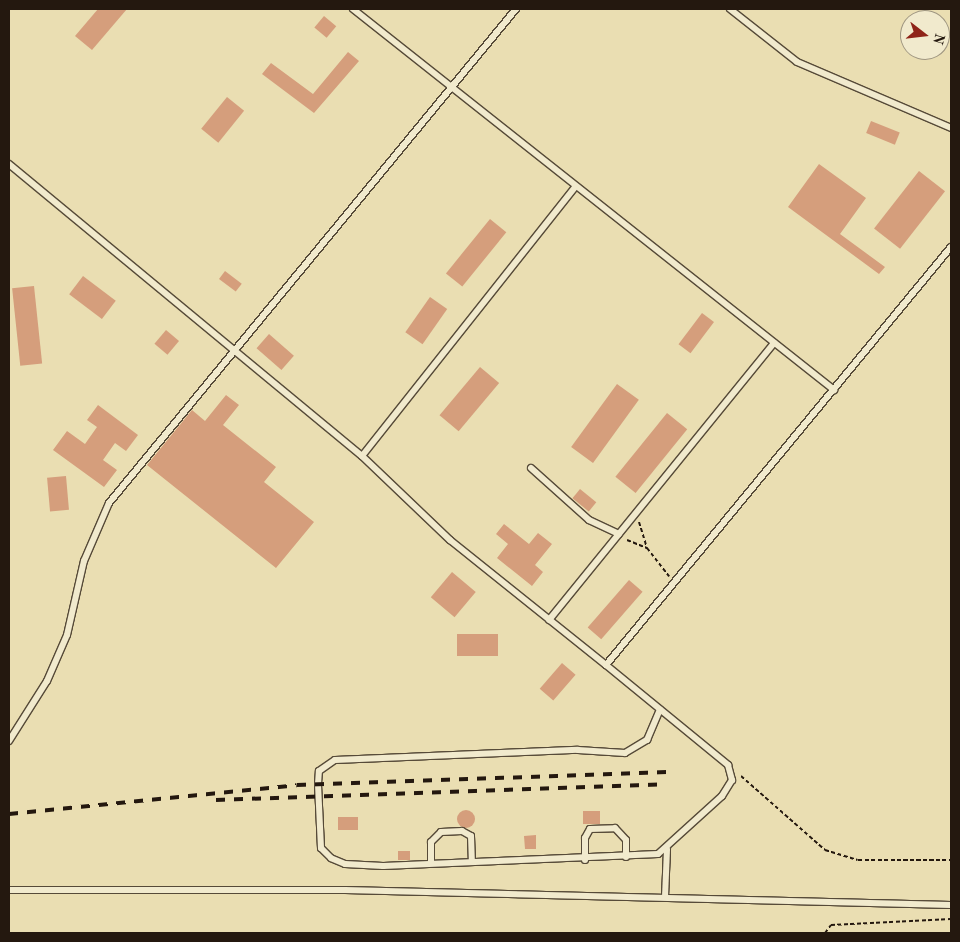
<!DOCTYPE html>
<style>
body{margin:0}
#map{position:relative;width:960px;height:942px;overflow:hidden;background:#eadeb2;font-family:"Old Standard TT",serif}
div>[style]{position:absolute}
.building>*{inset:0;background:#d59e7c;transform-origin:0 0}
.round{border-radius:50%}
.path>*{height:2px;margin-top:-1px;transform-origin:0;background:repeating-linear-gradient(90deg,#24180f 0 4px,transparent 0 6.5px)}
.roads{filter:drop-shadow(1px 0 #564a38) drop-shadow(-1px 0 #564a38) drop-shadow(0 1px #564a38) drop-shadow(0 -1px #564a38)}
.lane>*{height:6px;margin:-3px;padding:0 3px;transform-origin:3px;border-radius:3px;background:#f1eacd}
.rail>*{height:4px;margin-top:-2px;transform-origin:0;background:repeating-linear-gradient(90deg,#24180f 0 9px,transparent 0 18px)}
span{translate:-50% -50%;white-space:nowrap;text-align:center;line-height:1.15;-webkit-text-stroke:5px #f1eacd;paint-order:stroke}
.frame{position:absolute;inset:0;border:10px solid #24180f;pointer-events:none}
.north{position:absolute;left:900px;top:10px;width:50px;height:50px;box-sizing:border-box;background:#f1eacd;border:1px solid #9f9681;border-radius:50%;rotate:106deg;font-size:14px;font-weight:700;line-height:20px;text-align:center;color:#24180f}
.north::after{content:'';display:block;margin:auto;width:18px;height:22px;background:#8f2418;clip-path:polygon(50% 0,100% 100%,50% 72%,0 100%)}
</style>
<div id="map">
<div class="building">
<i style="clip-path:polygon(98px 9px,127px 9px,92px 50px,75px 36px)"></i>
<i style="left:324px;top:16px;width:16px;height:15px;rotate:40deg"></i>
<i style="clip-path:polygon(348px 52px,359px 61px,314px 113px,262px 74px,271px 63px,313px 94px)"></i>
<i style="left:227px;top:97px;width:22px;height:41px;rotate:39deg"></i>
<i style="left:871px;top:121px;width:31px;height:13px;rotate:22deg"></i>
<i style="clip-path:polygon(819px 164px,866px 198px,840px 234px,885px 267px,879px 274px,788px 207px)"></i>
<i style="left:919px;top:171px;width:33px;height:73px;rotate:38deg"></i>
<i style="left:490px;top:219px;width:21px;height:70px;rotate:39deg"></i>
<i style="left:225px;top:271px;width:21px;height:10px;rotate:37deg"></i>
<i style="left:83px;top:276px;width:41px;height:23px;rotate:37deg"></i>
<i style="left:34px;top:286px;width:78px;height:22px;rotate:84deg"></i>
<i style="left:430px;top:297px;width:21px;height:43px;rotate:35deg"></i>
<i style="left:702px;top:313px;width:15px;height:39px;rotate:37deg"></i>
<i style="left:166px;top:330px;width:17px;height:18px;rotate:40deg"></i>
<i style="left:269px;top:334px;width:33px;height:19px;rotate:41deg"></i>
<i style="left:480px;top:367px;width:25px;height:63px;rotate:40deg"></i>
<i style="left:617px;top:384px;width:27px;height:78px;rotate:36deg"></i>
<i style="clip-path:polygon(226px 395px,239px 405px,223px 425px,276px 467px,264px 482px,314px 522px,276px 568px,147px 465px,192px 410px,205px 421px)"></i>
<i style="clip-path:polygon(98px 405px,138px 435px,126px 451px,115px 443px,103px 460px,117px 470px,104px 487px,53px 450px,67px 431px,85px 444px,97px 427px,87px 420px)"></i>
<i style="left:667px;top:413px;width:26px;height:82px;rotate:39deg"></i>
<i style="left:66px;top:476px;width:34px;height:19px;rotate:85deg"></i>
<i style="left:580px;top:489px;width:21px;height:12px;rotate:39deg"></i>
<i style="clip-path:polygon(504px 524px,529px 544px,538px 533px,552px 544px,535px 565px,543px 572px,532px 586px,497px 558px,508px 544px,496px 534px)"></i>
<i style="left:452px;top:572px;width:31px;height:33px;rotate:40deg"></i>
<i style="left:629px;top:580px;width:18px;height:63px;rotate:41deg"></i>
<i style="left:498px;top:634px;width:22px;height:41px;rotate:90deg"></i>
<i style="left:562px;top:663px;width:18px;height:34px;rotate:41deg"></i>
<i class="round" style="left:457px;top:810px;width:18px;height:18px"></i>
<i style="left:583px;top:811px;width:17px;height:13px"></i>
<i style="left:358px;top:817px;width:13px;height:20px;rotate:90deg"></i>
<i style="clip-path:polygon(536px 835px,536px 849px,525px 849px,524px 836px)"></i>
<i style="left:410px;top:851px;width:9px;height:12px;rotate:90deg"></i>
</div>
<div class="path">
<i style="left:639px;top:522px;width:27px;rotate:73deg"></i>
<i style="left:627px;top:540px;width:22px;rotate:22deg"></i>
<i style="left:647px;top:548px;width:36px;rotate:52deg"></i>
<i style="left:741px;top:776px;width:112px;rotate:41.4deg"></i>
<i style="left:825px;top:850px;width:34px;rotate:17deg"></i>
<i style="left:858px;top:860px;width:93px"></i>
<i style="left:825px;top:933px;width:10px;rotate:-53deg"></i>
<i style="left:831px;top:925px;width:120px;rotate:-2.9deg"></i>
</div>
<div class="roads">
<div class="lane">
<i style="left:353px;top:9px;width:614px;rotate:38.38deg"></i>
<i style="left:730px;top:9px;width:85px;rotate:38.3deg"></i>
<i style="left:797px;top:62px;width:168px;rotate:23.2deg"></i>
<i style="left:9px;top:164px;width:458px;rotate:39.6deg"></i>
<i style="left:362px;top:456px;width:122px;rotate:43.7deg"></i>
<i style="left:450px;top:540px;width:200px;rotate:38.7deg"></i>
<i style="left:606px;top:665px;width:158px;rotate:39.3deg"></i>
<i style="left:728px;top:765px;width:16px;rotate:75deg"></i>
<i style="left:732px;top:780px;width:19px;rotate:122deg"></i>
<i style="left:722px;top:796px;width:86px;rotate:137.8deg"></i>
<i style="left:658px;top:854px;width:275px;rotate:177.5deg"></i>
<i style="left:383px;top:866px;width:38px;rotate:-177deg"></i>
<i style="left:345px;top:864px;width:15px;rotate:-157deg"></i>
<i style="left:331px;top:858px;width:14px;rotate:-135deg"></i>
<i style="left:321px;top:848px;width:64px;rotate:-92.7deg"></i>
<i style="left:318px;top:784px;width:13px;rotate:-86deg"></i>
<i style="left:319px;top:771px;width:19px;rotate:-35deg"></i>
<i style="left:335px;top:760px;width:243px;rotate:-2.4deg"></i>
<i style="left:578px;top:750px;width:47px;rotate:3.7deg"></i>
<i style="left:625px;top:753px;width:26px;rotate:-31deg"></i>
<i style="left:647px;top:740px;width:33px;rotate:-67deg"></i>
<i style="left:362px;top:456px;width:343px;rotate:-51.6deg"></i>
<i style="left:531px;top:468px;width:78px;rotate:41.9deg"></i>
<i style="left:589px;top:520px;width:33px;rotate:25deg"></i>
<i style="left:549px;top:620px;width:357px;rotate:-50.9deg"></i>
<i style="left:606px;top:665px;width:542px;rotate:-50.47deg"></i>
<i style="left:9px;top:741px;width:71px;rotate:-57.7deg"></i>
<i style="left:47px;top:681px;width:50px;rotate:-66.5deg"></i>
<i style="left:67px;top:635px;width:76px;rotate:-77.1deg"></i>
<i style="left:84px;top:561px;width:63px;rotate:-66.7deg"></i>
<i style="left:109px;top:503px;width:640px;rotate:-50.52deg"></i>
<i style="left:585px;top:860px;width:22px;rotate:-90deg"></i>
<i style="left:585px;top:838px;width:10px;rotate:-61deg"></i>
<i style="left:590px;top:829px;width:25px;rotate:-2deg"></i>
<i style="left:615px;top:828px;width:16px;rotate:47deg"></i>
<i style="left:626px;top:840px;width:17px;rotate:90deg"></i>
<i style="left:431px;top:863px;width:21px;rotate:-90deg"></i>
<i style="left:431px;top:842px;width:14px;rotate:-45deg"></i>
<i style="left:441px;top:832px;width:21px;rotate:-3deg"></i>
<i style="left:462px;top:831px;width:10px;rotate:29deg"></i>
<i style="left:471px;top:836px;width:26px;rotate:88deg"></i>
<i style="left:9px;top:890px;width:336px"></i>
<i style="left:345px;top:890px;width:606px;rotate:1.42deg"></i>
<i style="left:665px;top:897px;width:48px;rotate:-87.6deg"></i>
</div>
</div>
<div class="rail">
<i style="left:216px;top:800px;width:450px;rotate:-2deg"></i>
<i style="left:9px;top:814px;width:289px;rotate:-5.7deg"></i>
<i style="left:297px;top:785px;width:370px;rotate:-2deg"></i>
</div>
<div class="frame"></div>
<div class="north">N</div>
</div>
